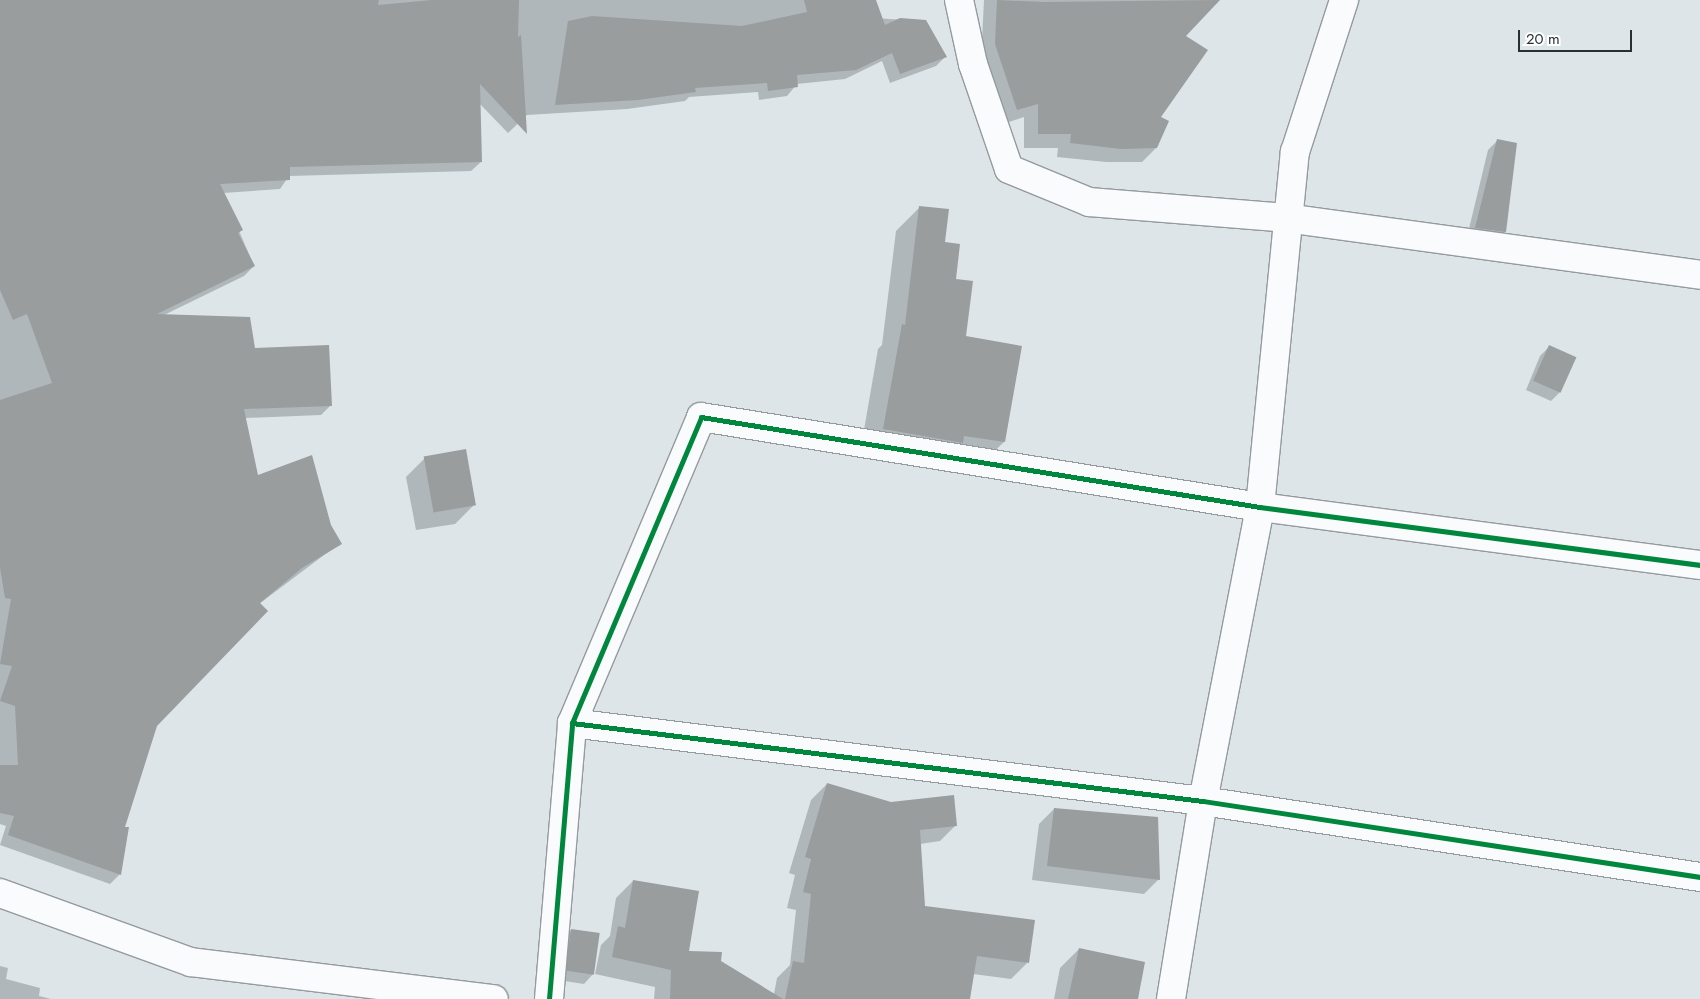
<!DOCTYPE html>
<style>
body{margin:0}
#map{position:relative;width:1700px;height:999px;overflow:hidden;background:#dde5e9;font-family:Jost,sans-serif}
div>[style]{position:absolute}
.shadow>*{inset:0;background:#0003}
.building>*{inset:0;background:#999d9d;transform-origin:0 0}
.roads{filter:drop-shadow(1px 0 #949a9e) drop-shadow(-1px 0 #949a9e) drop-shadow(0 1px #949a9e) drop-shadow(0 -1px #949a9e)}
.minor>*{height:28px;margin:-14px;padding:0 14px;transform-origin:14px;border-radius:14px;background:#fafbfc}
.cycleway>*{height:5px;margin:-2.5px;padding:0 2.5px;transform-origin:2.5px;border-radius:2.5px;background:#00873e}
span{translate:-50% -50%;white-space:nowrap;text-align:center;line-height:1.15;-webkit-text-stroke:5px #fff;paint-order:stroke}
.scale{position:absolute;left:1518px;top:30px;width:114px;height:22px;box-sizing:border-box;border:2px solid #2a2f33;border-top:0;padding-left:6px;font-size:15px;line-height:18px;white-space:nowrap;color:#2a2f33;-webkit-text-stroke:4px #fff;paint-order:stroke}
</style>
<div id="map">
<div class="shadow">
<i style="clip-path:polygon(0 0,859px 0,819px 15px,925px 21px,945px 57px,936px 66px,890px 83px,882px 61px,845px 79px,797px 84px,787px 96px,759px 100px,758px 92px,689px 97px,685px 101px,627px 109px,527px 115px,508px 133px,479px 103px,481px 162px,471px 171px,289px 176px,280px 189px,223px 193px,254px 266px,244px 276px,162px 316px,254px 349px,331px 405px,321px 415px,245px 418px,257px 476px,330px 526px,340px 543px,259px 604px,156px 726px,123px 828px,120px 874px,110px 884px,0 845px,6px 826px,0 824px)"></i>
<i style="clip-path:polygon(984px 0,1218px 0,1185px 36px,1159px 118px,1156px 148px,1142px 162px,1106px 162px,1057px 157px,1058px 148px,1024px 148px,1024px 117px,1003px 124px,981px 59px)"></i>
<i style="clip-path:polygon(1498px 140px,1516px 144px,1505px 232px,1495px 241px,1467px 237px,1488px 150px)"></i>
<i style="clip-path:polygon(920px 207px,944px 243px,965px 337px,1004px 442px,980px 465px,860px 453px,878px 349px,882px 345px,896px 231px)"></i>
<i style="clip-path:polygon(1549px 347px,1560px 392px,1551px 401px,1526px 390px,1540px 356px)"></i>
<i style="clip-path:polygon(425px 458px,474px 505px,455px 524px,416px 530px,406px 477px)"></i>
<i style="clip-path:polygon(827px 784px,956px 825px,940px 841px,920px 844px,924px 907px,1027px 963px,1011px 979px,973px 974px,969px 999px,773px 999px,777px 978px,790px 965px,796px 910px,787px 908px,795px 875px,789px 873px,811px 800px)"></i>
<i style="clip-path:polygon(1054px 809px,1159px 879px,1144px 894px,1032px 880px,1039px 824px)"></i>
<i style="clip-path:polygon(633px 881px,688px 952px,720px 961px,760px 999px,654px 999px,655px 987px,595px 974px,601px 945px,610px 936px,616px 898px)"></i>
<i style="clip-path:polygon(571px 930px,593px 974px,584px 984px,558px 980px,562px 940px)"></i>
<i style="clip-path:polygon(1079px 949px,1136px 999px,1054px 999px,1060px 968px)"></i>
<i style="clip-path:polygon(0 966px,8px 968px,6px 979px,40px 988px,39px 996px,51px 999px,0 999px)"></i>
</div>
<div class="building">
<i style="clip-path:polygon(0 0,379px 0,378px 5px,432px 0,519px 0,518px 37px,521px 35px,527px 134px,480px 84px,482px 162px,290px 167px,290px 180px,220px 184px,243px 230px,238px 233px,255px 266px,157px 314px,250px 317px,255px 348px,329px 345px,332px 406px,244px 409px,258px 475px,312px 455px,331px 525px,342px 544px,302px 568px,260px 603px,268px 611px,157px 726px,125px 827px,129px 827px,121px 875px,8px 835px,14px 816px,0 813px,0 765px,18px 765px,15px 706px,0 701px,12px 666px,0 664px,11px 599px,5px 598px,0 568px,0 400px,52px 383px,27px 314px,13px 320px,0 290px)"></i>
<i style="clip-path:polygon(804px 0,876px 0,885px 25px,900px 18px,926px 20px,947px 57px,900px 74px,892px 53px,856px 70px,797px 75px,798px 87px,768px 91px,767px 83px,695px 88px,696px 92px,638px 100px,555px 105px,568px 21px,592px 16px,742px 26px,807px 12px)"></i>
<i style="clip-path:polygon(997px 0,1044px 2px,1220px 0,1186px 36px,1208px 50px,1161px 117px,1169px 121px,1157px 148px,1121px 149px,1070px 143px,1071px 134px,1038px 134px,1038px 104px,1017px 110px,995px 44px)"></i>
<i style="clip-path:polygon(1497px 139px,1517px 143px,1506px 232px,1475px 228px)"></i>
<i style="clip-path:polygon(919px 206px,949px 209px,945px 242px,960px 244px,956px 279px,973px 281px,966px 336px,1022px 346px,1005px 442px,964px 436px,963px 443px,883px 429px,902px 324px,905px 325px)"></i>
<i style="left:1549px;top:345px;width:30px;height:39px;rotate:24deg"></i>
<i style="left:466px;top:449px;width:57px;height:43px;rotate:80deg"></i>
<i style="clip-path:polygon(827px 783px,891px 802px,954px 795px,957px 826px,920px 830px,925px 906px,1035px 920px,1029px 963px,977px 956px,970px 999px,785px 999px,793px 961px,804px 963px,811px 894px,803px 892px,811px 859px,805px 857px)"></i>
<i style="clip-path:polygon(1054px 808px,1158px 817px,1160px 880px,1047px 866px)"></i>
<i style="clip-path:polygon(633px 880px,699px 891px,689px 951px,722px 952px,721px 961px,783px 999px,670px 999px,671px 970px,612px 957px,618px 926px,625px 928px)"></i>
<i style="left:571px;top:929px;width:29px;height:42px;rotate:8deg"></i>
<i style="clip-path:polygon(1079px 948px,1145px 962px,1138px 999px,1068px 999px)"></i>
</div>
<div class="roads">
<div class="minor">
<i style="left:959px;top:0;width:66px;rotate:77.7deg"></i>
<i style="left:973px;top:64px;width:111px;rotate:71.1deg"></i>
<i style="left:1009px;top:169px;width:87px;rotate:22.4deg"></i>
<i style="left:1089px;top:202px;width:198px;rotate:4.6deg"></i>
<i style="left:1286px;top:218px;width:418px;rotate:7.8deg"></i>
<i style="left:572px;top:723px;width:332px;rotate:-67.1deg"></i>
<i style="left:701px;top:417px;width:566px;rotate:9.15deg"></i>
<i style="left:1260px;top:507px;width:444px;rotate:7.5deg"></i>
<i style="left:0;top:893px;width:203px;rotate:19.9deg"></i>
<i style="left:191px;top:962px;width:305px;rotate:7deg"></i>
<i style="left:549px;top:999px;width:277px;rotate:-85.2deg"></i>
<i style="left:572px;top:723px;width:636px;rotate:7.05deg"></i>
<i style="left:1203px;top:801px;width:503px;rotate:8.69deg"></i>
<i style="left:1171px;top:999px;width:201px;rotate:-80.8deg"></i>
<i style="left:1203px;top:801px;width:299px;rotate:-79deg"></i>
<i style="left:1260px;top:507px;width:357px;rotate:-84.4deg"></i>
<i style="left:1295px;top:152px;width:160px;rotate:-72.1deg"></i>
</div>
</div>
<div class="cycleway">
<i style="left:572px;top:723px;width:332px;rotate:-67.1deg"></i>
<i style="left:701px;top:417px;width:566px;rotate:9.15deg"></i>
<i style="left:1260px;top:507px;width:444px;rotate:7.5deg"></i>
<i style="left:549px;top:999px;width:277px;rotate:-85.2deg"></i>
<i style="left:572px;top:723px;width:636px;rotate:7.05deg"></i>
<i style="left:1203px;top:801px;width:503px;rotate:8.69deg"></i>
</div>
<div class="scale">20 m</div>
</div>
